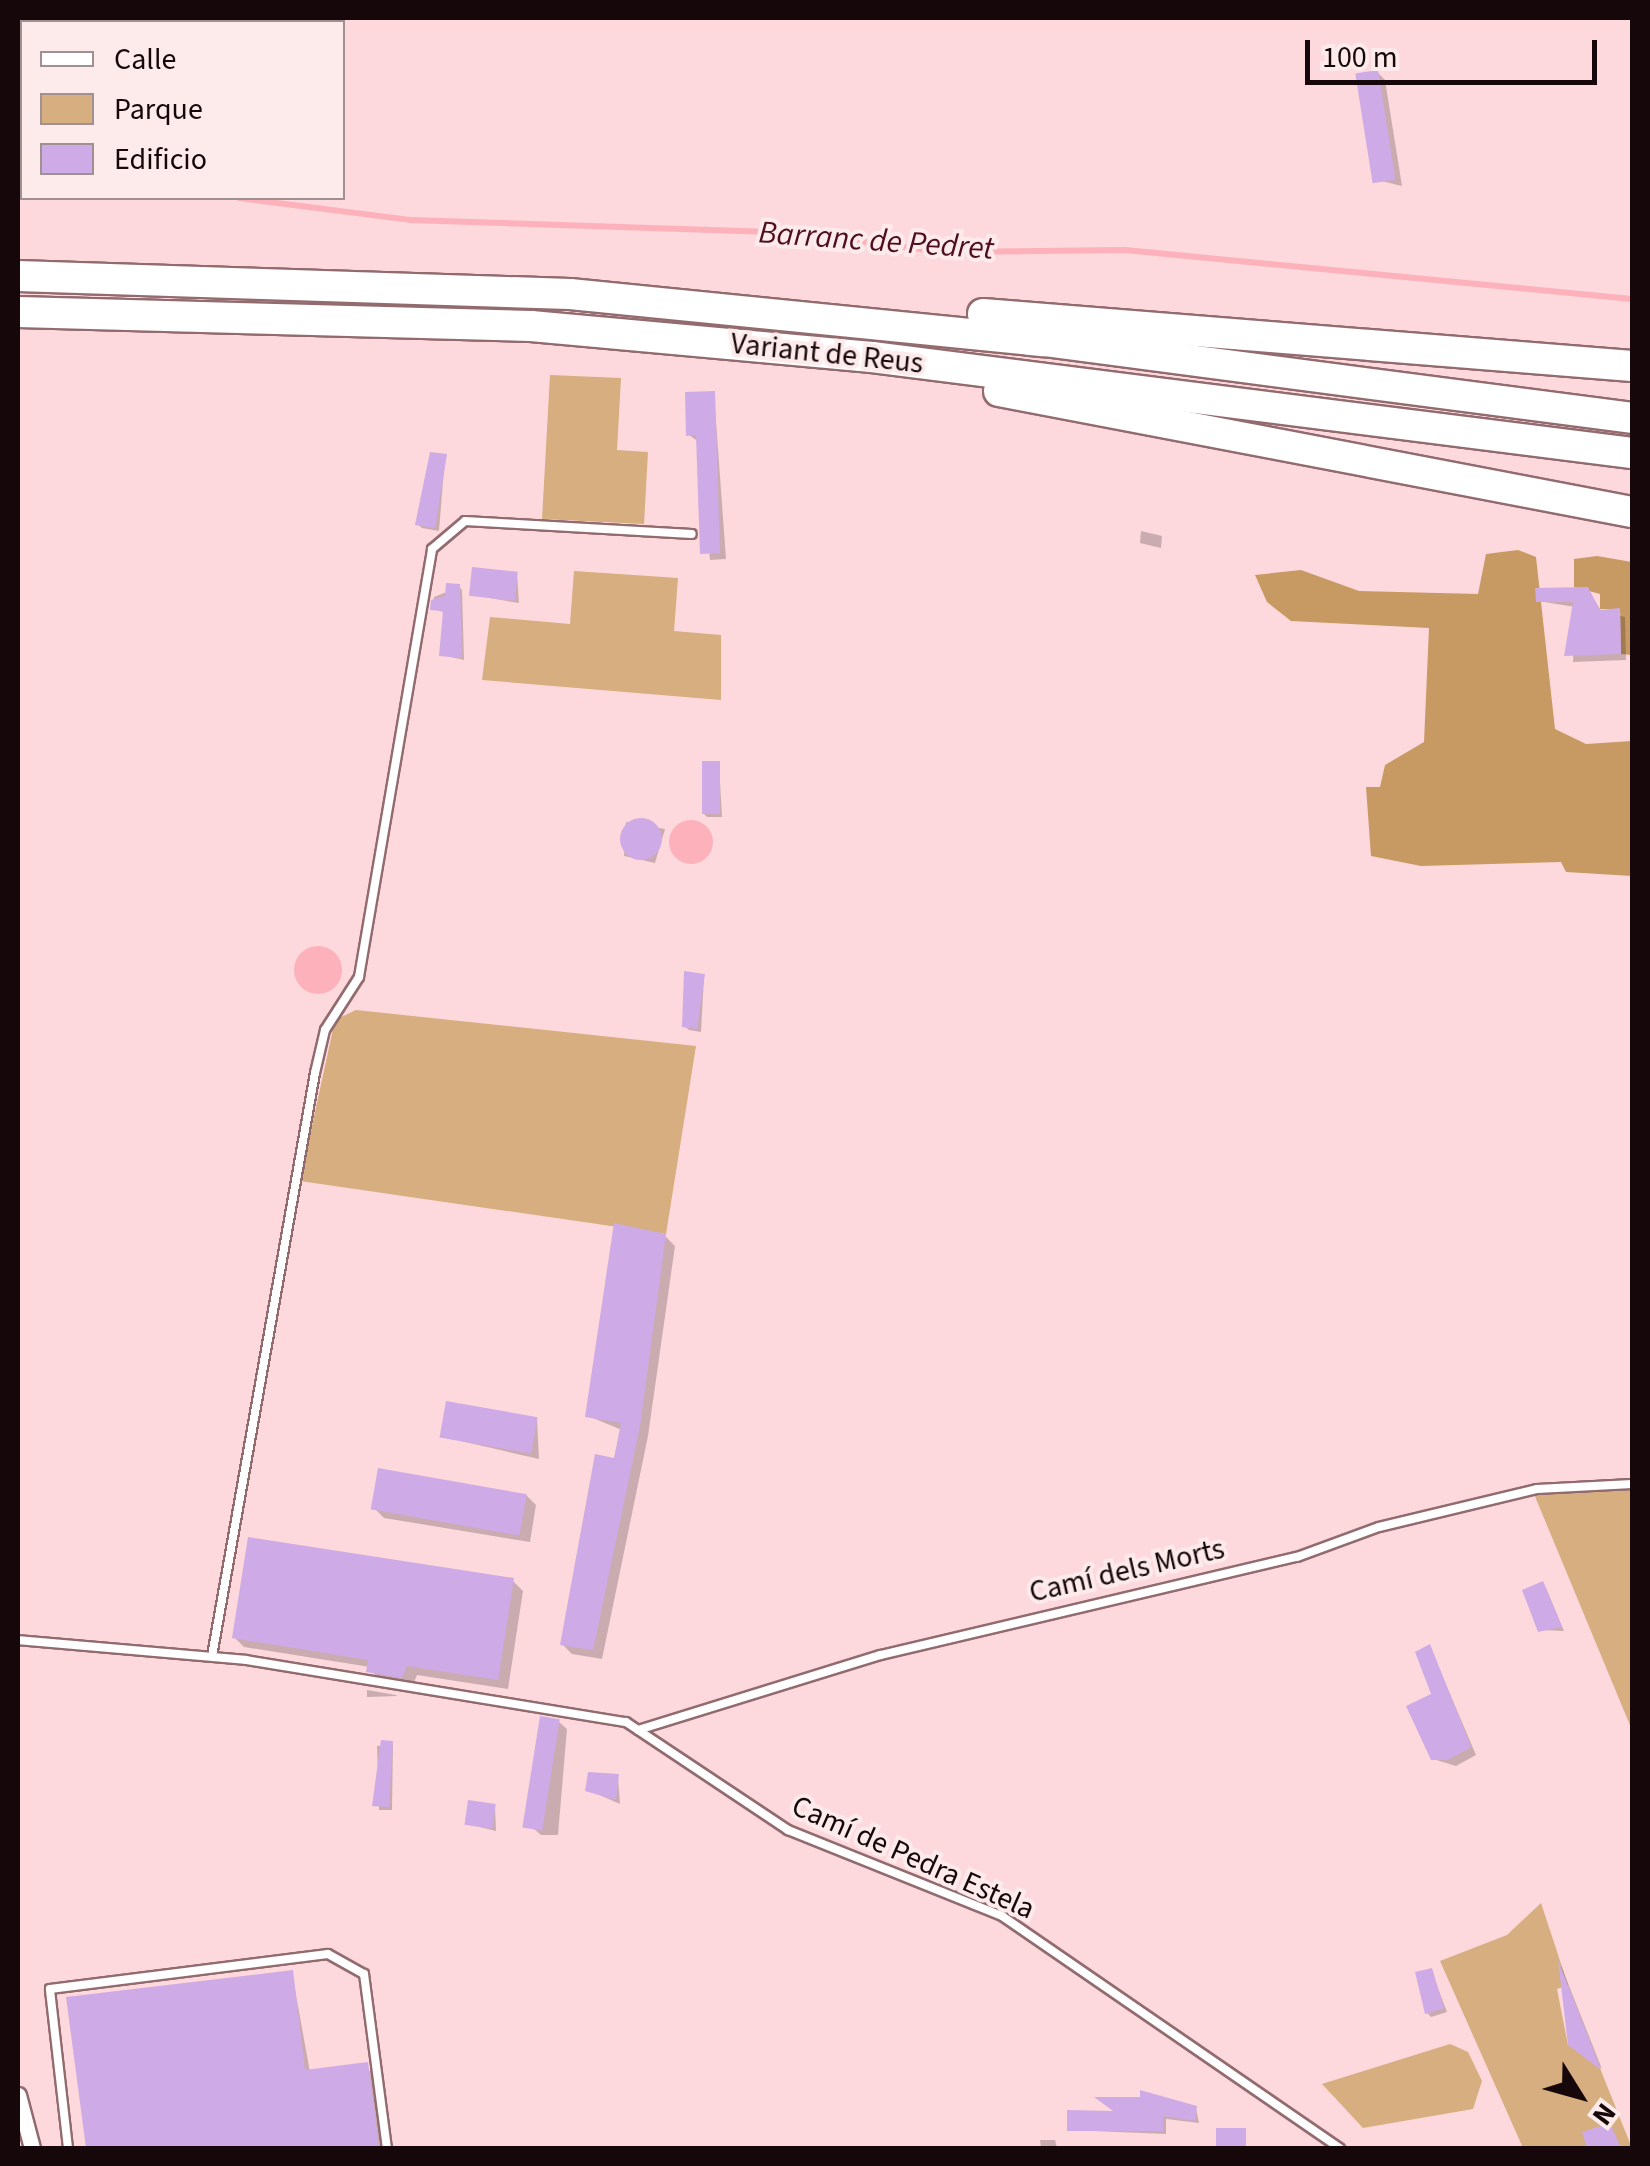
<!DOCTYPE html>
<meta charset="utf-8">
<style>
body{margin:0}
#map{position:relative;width:1650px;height:2166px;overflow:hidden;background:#fdd8dc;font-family:"Source Sans 3",sans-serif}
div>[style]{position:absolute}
.green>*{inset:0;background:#d6ae7f}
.forest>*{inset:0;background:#c79a63}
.water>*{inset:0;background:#fdb1bb}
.round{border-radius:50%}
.shadow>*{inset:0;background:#0003;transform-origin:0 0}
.stream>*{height:6px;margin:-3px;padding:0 3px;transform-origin:3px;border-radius:3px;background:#fdb1bb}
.building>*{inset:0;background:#ceabe6;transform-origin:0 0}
.roads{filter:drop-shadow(2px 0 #926b6f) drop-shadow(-2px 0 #926b6f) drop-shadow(0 2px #926b6f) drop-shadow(0 -2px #926b6f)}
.service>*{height:8px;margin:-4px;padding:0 4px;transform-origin:4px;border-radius:4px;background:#fff}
.minor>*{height:15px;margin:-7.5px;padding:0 7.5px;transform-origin:7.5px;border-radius:7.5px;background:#fff}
.motorway>*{height:30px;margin:-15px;padding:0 15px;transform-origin:15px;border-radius:15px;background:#fff}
span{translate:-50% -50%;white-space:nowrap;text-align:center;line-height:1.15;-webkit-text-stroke:8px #fdebec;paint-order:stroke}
.street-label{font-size:30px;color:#16080a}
.water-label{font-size:32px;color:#4f0e1f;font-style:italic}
.frame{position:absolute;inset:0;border:20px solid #16080a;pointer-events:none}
.legend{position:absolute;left:20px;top:20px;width:325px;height:180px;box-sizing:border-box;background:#fdebec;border:2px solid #a19092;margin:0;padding:12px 18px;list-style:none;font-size:30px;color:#16080a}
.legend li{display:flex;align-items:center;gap:20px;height:50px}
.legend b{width:50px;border:2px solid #a19092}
.north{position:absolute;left:1530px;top:2046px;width:100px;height:100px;-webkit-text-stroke:8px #fdebec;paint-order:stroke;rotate:127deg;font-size:28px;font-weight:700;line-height:40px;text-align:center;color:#16080a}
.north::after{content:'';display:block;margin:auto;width:35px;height:45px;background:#16080a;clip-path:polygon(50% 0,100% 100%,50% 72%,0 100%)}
.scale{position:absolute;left:1305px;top:40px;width:292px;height:45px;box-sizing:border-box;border:5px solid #16080a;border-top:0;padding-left:12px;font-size:30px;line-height:35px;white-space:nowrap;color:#16080a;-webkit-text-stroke:8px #fdebec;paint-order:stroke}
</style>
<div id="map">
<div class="green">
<i style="clip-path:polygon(550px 375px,621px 378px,617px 450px,648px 452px,644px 524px,542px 519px)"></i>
<i style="clip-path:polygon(574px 571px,678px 578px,674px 631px,721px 635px,721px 700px,482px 680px,490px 617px,570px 624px)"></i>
<i style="clip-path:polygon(356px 1010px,696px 1046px,666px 1234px,300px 1181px,335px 1020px)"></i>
<i style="clip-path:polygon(1632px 1490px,1632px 1730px,1534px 1494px)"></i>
<i style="clip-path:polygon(1541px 1903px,1568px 1985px,1557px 1989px,1568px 2045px,1595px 2056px,1632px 2148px,1523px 2148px,1440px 1961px,1507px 1935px)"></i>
<i style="clip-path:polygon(1450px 2044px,1468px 2052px,1482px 2081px,1473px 2109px,1363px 2128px,1322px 2084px)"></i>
</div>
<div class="forest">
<i style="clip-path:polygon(1518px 550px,1536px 557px,1555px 729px,1586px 744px,1632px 741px,1632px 876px,1566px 872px,1561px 862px,1421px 866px,1371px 856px,1366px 787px,1380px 787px,1385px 765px,1424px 742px,1429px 628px,1291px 621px,1267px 602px,1255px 575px,1301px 570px,1359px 591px,1478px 594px,1486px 554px)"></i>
<i style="clip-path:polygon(1597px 556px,1632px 562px,1632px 655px,1621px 654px,1620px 609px,1600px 609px,1600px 594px,1574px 587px,1574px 559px)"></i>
</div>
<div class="water">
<i class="round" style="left:669px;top:820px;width:44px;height:44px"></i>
<i class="round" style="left:294px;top:946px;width:48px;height:48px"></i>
</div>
<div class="shadow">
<i style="left:186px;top:18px;width:62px;height:4px"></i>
<i style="clip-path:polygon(1377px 72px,1385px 80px,1402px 186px,1377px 180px)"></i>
<i style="clip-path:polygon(714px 393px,726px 559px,710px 560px,699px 442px,689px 435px)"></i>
<i style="clip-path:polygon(445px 457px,439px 531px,422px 528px,417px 524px)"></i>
<i style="clip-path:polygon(1141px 531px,1162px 536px,1161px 548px,1140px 543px)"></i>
<i style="clip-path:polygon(517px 574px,519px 603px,472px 595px)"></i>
<i style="clip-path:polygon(459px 587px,462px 590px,464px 660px,442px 655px,446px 613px,433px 609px,434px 597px)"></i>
<i style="clip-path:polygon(1587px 589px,1602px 612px,1625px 617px,1626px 660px,1573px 662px,1575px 607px,1538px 601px)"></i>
<i style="clip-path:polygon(719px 764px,722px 817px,707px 817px,703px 813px)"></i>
<i style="clip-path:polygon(626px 822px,665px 829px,655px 863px,624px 856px)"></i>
<i style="clip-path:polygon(704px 977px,701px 1032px,689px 1030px,684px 1026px)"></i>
<i style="clip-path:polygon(665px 1236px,675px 1246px,648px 1436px,602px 1659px,572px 1654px,562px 1644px,622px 1430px,588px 1416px)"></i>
<i style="clip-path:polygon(537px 1419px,539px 1459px,443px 1437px)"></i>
<i style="clip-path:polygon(526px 1495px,536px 1505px,530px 1542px,384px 1518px,374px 1508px)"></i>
<i style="clip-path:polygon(513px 1581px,523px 1591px,508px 1689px,417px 1675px,412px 1687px,379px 1681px,370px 1667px,244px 1647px,234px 1637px)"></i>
<i style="clip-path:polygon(1542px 1584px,1546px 1588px,1564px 1631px,1540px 1630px)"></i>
<i style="clip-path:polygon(1430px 1647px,1476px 1755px,1456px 1766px,1433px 1759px)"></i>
<i style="clip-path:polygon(367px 1690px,396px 1695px,397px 1696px,367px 1697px)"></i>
<i style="clip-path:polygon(559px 1722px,567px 1729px,558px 1835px,541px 1835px,533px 1828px)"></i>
<i style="clip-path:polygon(393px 1744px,392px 1810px,379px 1810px,377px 1746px)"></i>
<i style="clip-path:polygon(618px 1777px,620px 1804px,588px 1790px)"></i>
<i style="clip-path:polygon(495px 1807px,496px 1831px,467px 1824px)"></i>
<i style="clip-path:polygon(1561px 1966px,1562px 1968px,1602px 2069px,1570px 2044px)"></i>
<i style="clip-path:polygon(1431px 1970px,1447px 2012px,1431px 2017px,1427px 2013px)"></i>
<i style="clip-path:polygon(292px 1973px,310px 2072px,374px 2071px,384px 2148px,88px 2148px,69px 1999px)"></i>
<i style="clip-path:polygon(1196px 2108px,1199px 2123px,1166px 2119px,1166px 2134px,1069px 2130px,1119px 2113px)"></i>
<i style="clip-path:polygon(1040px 2140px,1055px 2140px,1057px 2148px,1041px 2148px)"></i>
</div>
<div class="stream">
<i style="left:18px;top:156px;width:4px"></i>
<i style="left:239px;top:198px;width:172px;rotate:7.3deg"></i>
<i style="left:410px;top:220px;width:385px;rotate:1.9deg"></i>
<i style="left:795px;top:233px;width:150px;rotate:7.3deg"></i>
<i style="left:944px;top:252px;width:181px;rotate:-0.6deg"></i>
<i style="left:1125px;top:250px;width:509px;rotate:5.52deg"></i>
</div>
<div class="building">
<i style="left:1378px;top:70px;width:111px;height:23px;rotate:81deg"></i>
<i style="clip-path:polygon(715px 391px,720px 553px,700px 554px,696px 435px,686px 436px,685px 392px)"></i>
<i style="clip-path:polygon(430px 452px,447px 454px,435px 528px,415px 525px)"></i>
<i style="left:472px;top:567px;width:46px;height:29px;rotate:6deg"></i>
<i style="clip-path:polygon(446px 583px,460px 584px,462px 658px,439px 656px,443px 611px,430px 610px,431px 600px,445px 596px)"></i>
<i style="clip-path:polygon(1588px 587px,1600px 610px,1620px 608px,1621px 654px,1564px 656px,1573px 602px,1536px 602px,1535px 588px)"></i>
<i style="left:702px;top:761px;width:18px;height:53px"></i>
<i class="round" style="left:620px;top:818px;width:42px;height:42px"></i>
<i style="clip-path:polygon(684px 971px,705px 974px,697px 1029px,682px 1027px)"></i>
<i style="clip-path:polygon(614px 1223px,666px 1234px,640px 1426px,593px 1650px,560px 1645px,595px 1454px,614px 1458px,621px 1423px,585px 1417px)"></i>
<i style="left:446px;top:1401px;width:93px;height:37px;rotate:10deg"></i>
<i style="left:378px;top:1468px;width:151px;height:42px;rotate:10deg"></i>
<i style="clip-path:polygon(248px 1537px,514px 1578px,498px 1680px,407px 1666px,402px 1678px,366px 1672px,368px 1660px,232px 1638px)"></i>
<i style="clip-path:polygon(1543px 1581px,1562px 1627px,1538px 1632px,1522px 1590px)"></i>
<i style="clip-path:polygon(1430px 1644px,1471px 1747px,1448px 1760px,1431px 1760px,1406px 1706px,1431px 1694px,1415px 1652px)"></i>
<i style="left:540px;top:1716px;width:20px;height:113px;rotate:9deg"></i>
<i style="clip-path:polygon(381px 1740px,393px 1741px,389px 1807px,372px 1806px)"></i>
<i style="clip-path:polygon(588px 1772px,619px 1774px,616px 1800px,585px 1791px)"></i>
<i style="left:468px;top:1800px;width:28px;height:25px;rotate:8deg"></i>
<i style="clip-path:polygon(1558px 1960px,1583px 2024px,1601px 2070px,1568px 2045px)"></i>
<i style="clip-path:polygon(1432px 1968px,1444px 2008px,1425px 2014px,1415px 1972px)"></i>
<i style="clip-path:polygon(293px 1970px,305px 2070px,368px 2062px,379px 2148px,86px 2148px,66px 1997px)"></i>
<i style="clip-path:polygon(1140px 2090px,1197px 2106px,1195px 2121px,1163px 2116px,1163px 2131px,1067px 2131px,1067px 2110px,1113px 2111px,1094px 2097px,1140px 2097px)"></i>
<i style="clip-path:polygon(1610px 2123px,1621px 2148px,1587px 2148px,1582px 2132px)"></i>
<i style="left:1216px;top:2128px;width:30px;height:20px"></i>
</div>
<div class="roads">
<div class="service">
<i style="left:18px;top:1640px;width:229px;rotate:5deg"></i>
<i style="left:246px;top:1660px;width:385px;rotate:9.3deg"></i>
<i style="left:626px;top:1722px;width:195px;rotate:33.7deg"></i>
<i style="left:788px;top:1830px;width:231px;rotate:21.9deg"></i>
<i style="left:1002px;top:1916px;width:410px;rotate:34.5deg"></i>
<i style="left:212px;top:1656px;width:592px;rotate:-79.98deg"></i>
<i style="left:315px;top:1073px;width:44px;rotate:-76.9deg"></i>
<i style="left:325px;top:1030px;width:63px;rotate:-57.3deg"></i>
<i style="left:359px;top:977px;width:434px;rotate:-80.3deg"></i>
<i style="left:432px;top:549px;width:43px;rotate:-40.3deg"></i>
<i style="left:465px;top:521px;width:227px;rotate:3.3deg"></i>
<i style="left:638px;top:1730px;width:254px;rotate:-17.2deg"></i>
<i style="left:881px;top:1655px;width:427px;rotate:-13.3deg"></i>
<i style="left:1297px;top:1557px;width:87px;rotate:-20.1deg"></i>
<i style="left:1379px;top:1527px;width:163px;rotate:-13.5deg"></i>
<i style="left:1537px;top:1489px;width:95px;rotate:-3deg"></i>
<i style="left:68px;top:2148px;width:160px;rotate:-96.5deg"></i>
<i style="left:50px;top:1989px;width:280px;rotate:-7.2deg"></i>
<i style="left:328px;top:1954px;width:41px;rotate:29.1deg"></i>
<i style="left:364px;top:1974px;width:176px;rotate:82.5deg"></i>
</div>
<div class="minor">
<i style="left:18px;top:2095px;width:55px;rotate:75.2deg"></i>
</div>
<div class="motorway">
<i style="left:18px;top:276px;width:552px;rotate:1.87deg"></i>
<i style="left:570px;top:294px;width:476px;rotate:5.7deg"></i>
<i style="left:1044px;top:341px;width:593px;rotate:7.46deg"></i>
<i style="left:18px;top:312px;width:513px;rotate:1.56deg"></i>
<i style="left:531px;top:326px;width:342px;rotate:5.2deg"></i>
<i style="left:872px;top:357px;width:766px;rotate:7.2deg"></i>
<i style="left:983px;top:314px;width:651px;rotate:4.58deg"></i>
<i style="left:999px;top:391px;width:644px;rotate:10.82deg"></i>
</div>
</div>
<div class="street-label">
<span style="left:827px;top:354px;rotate:6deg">Variant de Reus</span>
<span style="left:1127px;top:1571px;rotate:-13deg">Camí dels Morts</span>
<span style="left:913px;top:1858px;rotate:24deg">Camí de Pedra Estela</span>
</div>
<div class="water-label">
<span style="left:876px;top:241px;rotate:4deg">Barranc de Pedret</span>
</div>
<div class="frame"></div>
<ul class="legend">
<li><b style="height:12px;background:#fff"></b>Calle</li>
<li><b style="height:28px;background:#d6ae7f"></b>Parque</li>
<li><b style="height:28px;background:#ceabe6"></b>Edificio</li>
</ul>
<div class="north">N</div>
<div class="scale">100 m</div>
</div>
